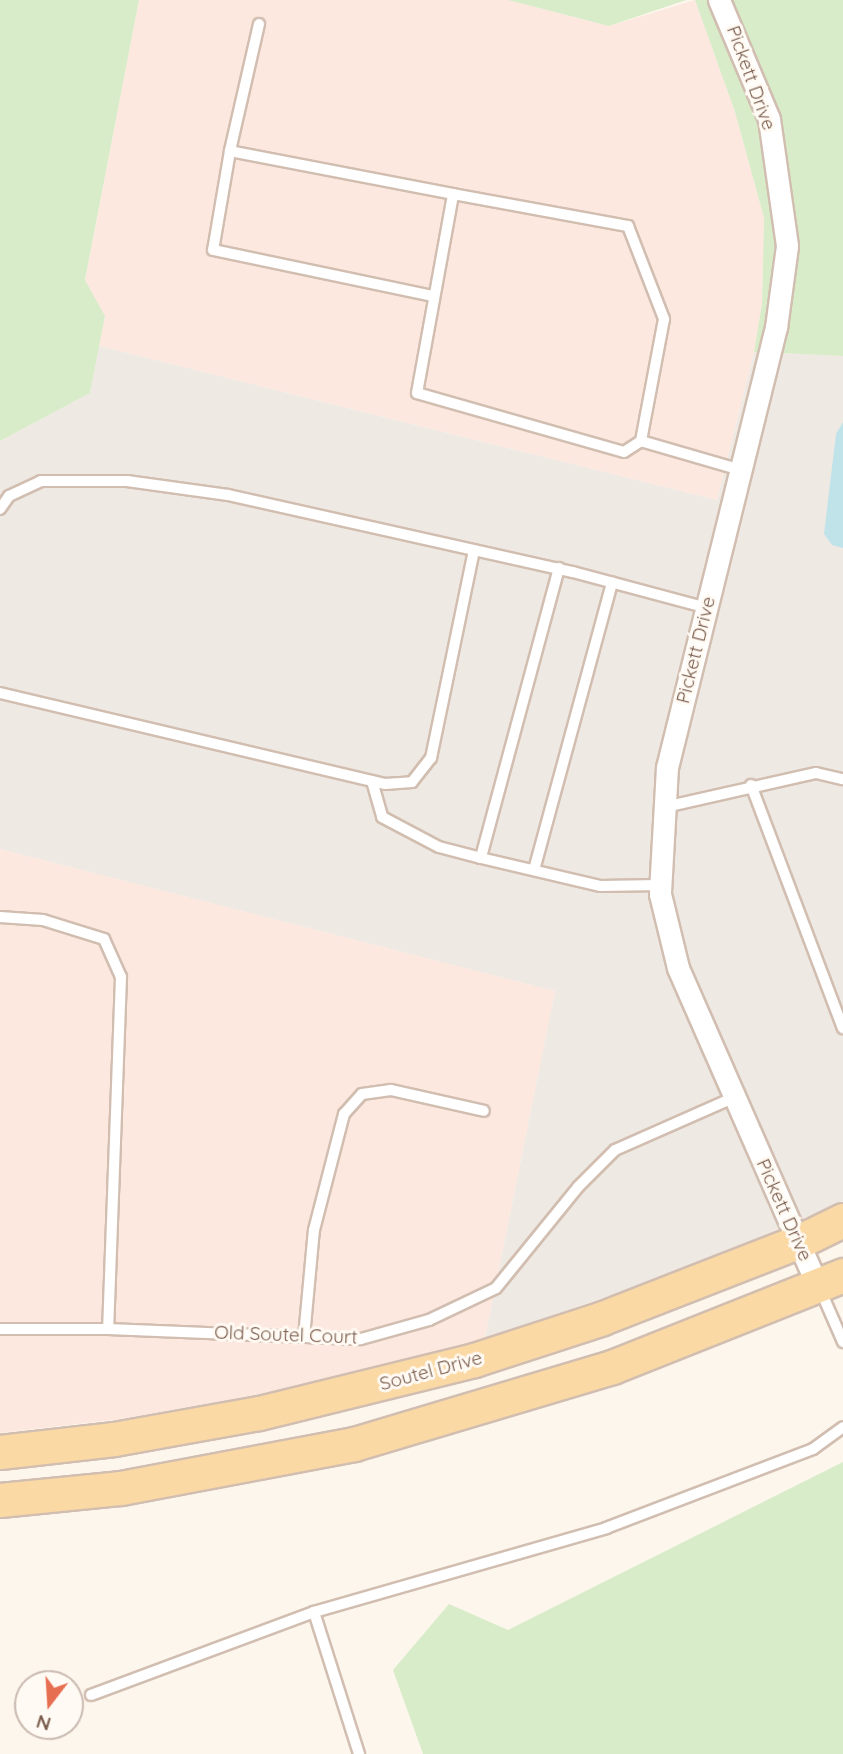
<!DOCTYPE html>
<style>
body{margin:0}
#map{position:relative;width:843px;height:1754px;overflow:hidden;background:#fdf6ec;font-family:Quicksand,sans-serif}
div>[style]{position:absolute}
.commercial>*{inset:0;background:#fde8e0}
.industrial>*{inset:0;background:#efe9e4}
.green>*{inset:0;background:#d8ecc9}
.water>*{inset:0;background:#bfe3e8}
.roads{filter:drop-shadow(2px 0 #d1beb0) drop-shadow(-2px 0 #d1beb0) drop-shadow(0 2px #d1beb0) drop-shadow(0 -2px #d1beb0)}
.lane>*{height:10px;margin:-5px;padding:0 5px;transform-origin:5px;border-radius:5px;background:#fff}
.street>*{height:21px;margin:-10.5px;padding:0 10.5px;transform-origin:10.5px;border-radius:10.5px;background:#fff}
.primary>*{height:33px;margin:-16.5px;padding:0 16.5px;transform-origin:16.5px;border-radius:16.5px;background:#fbd9a5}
span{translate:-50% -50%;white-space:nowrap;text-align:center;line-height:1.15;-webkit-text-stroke:6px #fffaf3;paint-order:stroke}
.street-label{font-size:19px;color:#7a5c4d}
.north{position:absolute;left:14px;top:1670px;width:70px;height:70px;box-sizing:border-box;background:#fffaf3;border:2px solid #cabbb1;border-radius:50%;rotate:197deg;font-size:19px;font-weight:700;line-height:28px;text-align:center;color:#7a5c4d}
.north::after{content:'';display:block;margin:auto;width:24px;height:32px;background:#e76f51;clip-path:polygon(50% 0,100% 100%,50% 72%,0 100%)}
</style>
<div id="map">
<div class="commercial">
<i style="clip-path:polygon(139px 0,508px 0,609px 26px,695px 0,735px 112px,764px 218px,762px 303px,754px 352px,717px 500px,99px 346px,105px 316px,85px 281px)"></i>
<i style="clip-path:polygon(0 849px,555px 991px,485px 1338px,358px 1373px,246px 1397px,120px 1419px,0 1433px)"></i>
</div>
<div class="industrial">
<i style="clip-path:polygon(99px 346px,717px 500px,754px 352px,843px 356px,843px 1201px,682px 1271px,485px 1338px,555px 991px,0 849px,0 441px,90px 393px)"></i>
</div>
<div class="green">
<i style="clip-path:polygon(0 0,139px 0,85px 280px,105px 316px,90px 393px,0 441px)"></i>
<i style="clip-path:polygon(508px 0,686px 0,609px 26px)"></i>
<i style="clip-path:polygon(695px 0,843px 0,843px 356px,754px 352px,762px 303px,764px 218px,735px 112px)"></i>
<i style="clip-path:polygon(843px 1462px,843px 1754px,423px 1754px,393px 1670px,449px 1604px,508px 1630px)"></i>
</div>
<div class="water">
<i style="clip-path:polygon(843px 422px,843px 548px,832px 545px,824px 534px,836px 434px)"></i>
</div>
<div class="roads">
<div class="lane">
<i style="left:259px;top:24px;width:130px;rotate:102.9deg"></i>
<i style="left:230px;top:151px;width:227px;rotate:10.9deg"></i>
<i style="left:230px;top:151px;width:100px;rotate:99.7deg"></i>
<i style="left:213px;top:250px;width:225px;rotate:11.8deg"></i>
<i style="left:641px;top:441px;width:20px;rotate:147deg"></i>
<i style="left:624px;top:452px;width:215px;rotate:-164.1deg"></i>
<i style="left:417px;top:393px;width:202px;rotate:-79.7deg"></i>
<i style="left:453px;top:194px;width:178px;rotate:10.4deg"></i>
<i style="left:628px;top:226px;width:100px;rotate:68.8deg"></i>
<i style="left:664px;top:319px;width:124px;rotate:100.7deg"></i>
<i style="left:641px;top:441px;width:104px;rotate:16.2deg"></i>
<i style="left:0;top:509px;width:16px;rotate:-55deg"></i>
<i style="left:9px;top:496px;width:35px;rotate:-25deg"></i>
<i style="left:41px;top:481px;width:86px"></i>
<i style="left:127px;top:481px;width:102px;rotate:7.9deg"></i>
<i style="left:228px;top:495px;width:353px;rotate:12.6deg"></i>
<i style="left:573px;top:572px;width:139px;rotate:15deg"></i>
<i style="left:559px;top:568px;width:300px;rotate:105.1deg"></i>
<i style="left:481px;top:858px;width:122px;rotate:13.2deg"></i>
<i style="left:600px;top:886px;width:61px;rotate:-0.9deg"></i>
<i style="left:0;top:693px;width:396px;rotate:13.3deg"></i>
<i style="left:385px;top:784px;width:27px;rotate:-4deg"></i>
<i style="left:412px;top:782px;width:31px;rotate:-52deg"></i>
<i style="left:431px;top:758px;width:212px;rotate:-78.3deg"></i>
<i style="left:372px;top:781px;width:37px;rotate:74deg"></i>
<i style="left:382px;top:817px;width:64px;rotate:27.8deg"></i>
<i style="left:439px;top:847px;width:43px;rotate:14.7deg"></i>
<i style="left:751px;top:785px;width:260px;rotate:69.3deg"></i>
<i style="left:665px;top:807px;width:155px;rotate:-12.7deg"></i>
<i style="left:816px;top:773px;width:28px;rotate:13deg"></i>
<i style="left:534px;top:870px;width:298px;rotate:-74.8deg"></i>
<i style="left:0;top:917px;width:43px;rotate:4deg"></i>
<i style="left:43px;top:920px;width:64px;rotate:17.3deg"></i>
<i style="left:104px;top:939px;width:42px;rotate:65.9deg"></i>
<i style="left:121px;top:977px;width:352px;rotate:92.1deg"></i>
<i style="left:108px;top:1329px;width:253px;rotate:2.3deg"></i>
<i style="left:361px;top:1339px;width:71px;rotate:-15.6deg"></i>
<i style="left:429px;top:1320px;width:74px;rotate:-25.5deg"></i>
<i style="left:496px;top:1288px;width:130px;rotate:-50.9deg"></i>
<i style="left:578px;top:1187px;width:52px;rotate:-45deg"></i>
<i style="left:615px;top:1150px;width:129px;rotate:-23.8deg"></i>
<i style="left:820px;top:1289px;width:58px;rotate:66.5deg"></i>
<i style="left:0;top:1329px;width:108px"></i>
<i style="left:304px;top:1337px;width:107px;rotate:-84.7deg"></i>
<i style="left:314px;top:1230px;width:120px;rotate:-75.5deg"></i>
<i style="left:344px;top:1114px;width:27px;rotate:-48deg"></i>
<i style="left:362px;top:1094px;width:29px;rotate:-8deg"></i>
<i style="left:391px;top:1090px;width:95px;rotate:12.7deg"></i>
<i style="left:314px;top:1612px;width:149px;rotate:72.4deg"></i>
<i style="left:91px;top:1695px;width:238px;rotate:-20.4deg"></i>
<i style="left:314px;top:1612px;width:304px;rotate:-16deg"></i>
<i style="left:606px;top:1528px;width:222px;rotate:-20.9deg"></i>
<i style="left:813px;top:1449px;width:37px;rotate:-36deg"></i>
</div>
<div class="street">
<i style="left:719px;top:0;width:129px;rotate:67.2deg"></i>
<i style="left:769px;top:119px;width:128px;rotate:81.9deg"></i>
<i style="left:787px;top:246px;width:82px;rotate:97.7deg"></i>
<i style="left:776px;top:327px;width:453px;rotate:103.9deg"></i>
<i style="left:667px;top:767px;width:127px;rotate:93.2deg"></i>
<i style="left:660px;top:894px;width:76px;rotate:76.3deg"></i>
<i style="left:678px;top:968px;width:348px;rotate:66.3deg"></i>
</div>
<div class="primary">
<i style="left:0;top:1452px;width:115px;rotate:-6.5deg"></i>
<i style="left:114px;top:1439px;width:147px;rotate:-10.2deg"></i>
<i style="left:259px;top:1413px;width:221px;rotate:-13.8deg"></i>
<i style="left:474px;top:1360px;width:133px;rotate:-18deg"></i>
<i style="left:600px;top:1319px;width:212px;rotate:-21.3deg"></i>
<i style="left:798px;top:1242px;width:50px;rotate:-26.1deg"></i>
<i style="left:0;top:1500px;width:122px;rotate:-5.7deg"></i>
<i style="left:121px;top:1488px;width:237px;rotate:-10.7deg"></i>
<i style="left:354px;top:1444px;width:269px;rotate:-16.6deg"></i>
<i style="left:612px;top:1367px;width:249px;rotate:-21.7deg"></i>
</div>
</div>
<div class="street-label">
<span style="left:751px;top:78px;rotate:70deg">Pickett Drive</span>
<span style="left:696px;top:650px;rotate:-76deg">Pickett Drive</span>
<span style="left:784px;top:1210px;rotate:66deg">Pickett Drive</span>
<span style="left:286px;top:1335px;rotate:2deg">Old Soutel Court</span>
<span style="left:431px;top:1371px;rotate:-15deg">Soutel Drive</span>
</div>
<div class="north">N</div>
</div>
